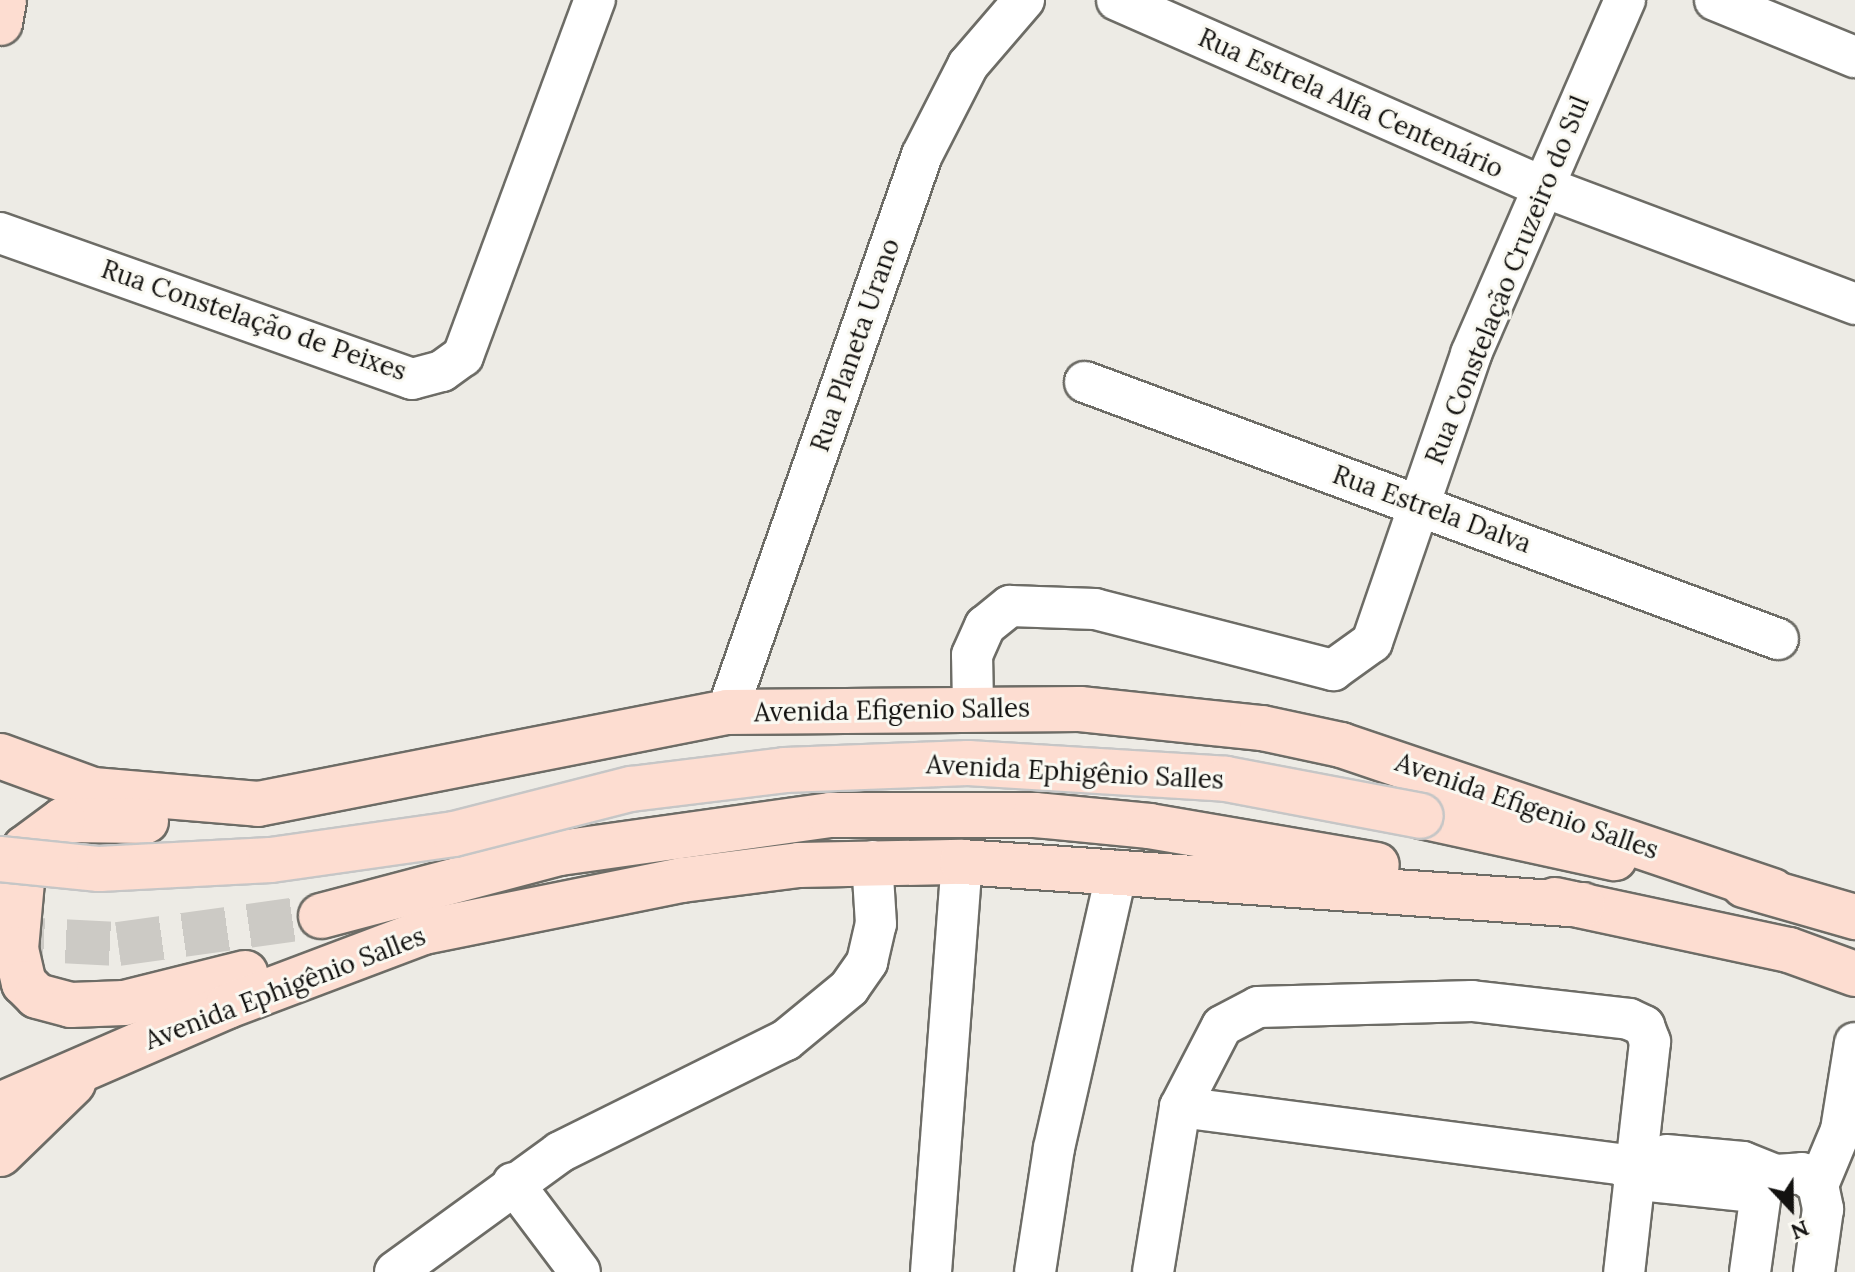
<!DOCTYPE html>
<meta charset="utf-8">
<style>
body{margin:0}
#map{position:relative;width:1855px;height:1272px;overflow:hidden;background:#edebe5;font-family:Lora,serif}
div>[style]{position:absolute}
.major-tunnel>*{height:44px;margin-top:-22px;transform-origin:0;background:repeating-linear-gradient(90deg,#cccac5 0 44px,transparent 0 66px)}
.roads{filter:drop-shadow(2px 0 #6d6c66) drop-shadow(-2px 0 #6d6c66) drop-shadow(0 2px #6d6c66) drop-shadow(0 -2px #6d6c66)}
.minor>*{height:40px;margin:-20px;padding:0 20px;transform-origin:20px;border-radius:20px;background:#fff}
.major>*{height:44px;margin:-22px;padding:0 22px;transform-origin:22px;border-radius:22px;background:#fdddd1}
.bridges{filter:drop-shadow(2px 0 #c6c6c6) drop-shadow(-2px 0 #c6c6c6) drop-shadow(0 2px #c6c6c6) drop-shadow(0 -2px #c6c6c6)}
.major-bridge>*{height:44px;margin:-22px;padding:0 22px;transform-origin:22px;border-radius:22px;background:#fdddd1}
span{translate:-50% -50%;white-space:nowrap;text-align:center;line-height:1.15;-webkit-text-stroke:6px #faf9f2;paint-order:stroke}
.street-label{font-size:26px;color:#131210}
.north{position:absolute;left:1751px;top:1168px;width:80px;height:80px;-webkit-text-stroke:6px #faf9f2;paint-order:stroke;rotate:158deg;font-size:22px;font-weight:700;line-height:32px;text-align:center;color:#131210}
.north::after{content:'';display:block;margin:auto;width:28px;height:36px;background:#131210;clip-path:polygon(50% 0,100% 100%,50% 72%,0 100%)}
</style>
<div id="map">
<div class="major-tunnel">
<i style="left:0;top:938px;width:118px;rotate:2.9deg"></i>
<i style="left:118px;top:944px;width:205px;rotate:-7.9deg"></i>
</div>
<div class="roads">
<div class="minor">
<i style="left:1117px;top:0;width:461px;rotate:23.7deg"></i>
<i style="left:1539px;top:185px;width:338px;rotate:20.6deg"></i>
<i style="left:1715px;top:0;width:151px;rotate:22.2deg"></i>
<i style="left:0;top:233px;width:437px;rotate:19.5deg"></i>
<i style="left:412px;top:379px;width:31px;rotate:-15deg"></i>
<i style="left:442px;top:371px;width:26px;rotate:-36deg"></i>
<i style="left:463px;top:356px;width:380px;rotate:-69.7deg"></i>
<i style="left:1085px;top:382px;width:739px;rotate:20.35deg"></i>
<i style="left:973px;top:705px;width:50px;rotate:-91.1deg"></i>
<i style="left:972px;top:655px;width:32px;rotate:-66deg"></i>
<i style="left:985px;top:626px;width:32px;rotate:-39deg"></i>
<i style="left:1010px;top:606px;width:85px;rotate:2deg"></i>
<i style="left:1095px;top:609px;width:246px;rotate:14.4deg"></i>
<i style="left:1333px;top:670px;width:48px;rotate:-35.7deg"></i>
<i style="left:1372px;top:642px;width:305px;rotate:-71deg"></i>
<i style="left:1471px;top:354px;width:386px;rotate:-66.5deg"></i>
<i style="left:727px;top:712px;width:590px;rotate:-70.71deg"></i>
<i style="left:922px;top:155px;width:101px;rotate:-62.9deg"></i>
<i style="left:968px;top:65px;width:86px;rotate:-49.3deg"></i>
<i style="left:1180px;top:1107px;width:91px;rotate:-62.6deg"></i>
<i style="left:1222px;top:1026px;width:41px;rotate:-27.8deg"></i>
<i style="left:1258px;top:1007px;width:214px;rotate:-1.6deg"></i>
<i style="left:1472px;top:1001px;width:158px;rotate:6.5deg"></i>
<i style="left:1629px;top:1019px;width:17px;rotate:25deg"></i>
<i style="left:1644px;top:1026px;width:17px;rotate:69deg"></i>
<i style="left:1650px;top:1042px;width:231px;rotate:96.4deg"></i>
<i style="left:1666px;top:1155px;width:77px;rotate:5.2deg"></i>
<i style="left:1743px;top:1162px;width:35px;rotate:22deg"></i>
<i style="left:513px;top:1183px;width:111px;rotate:53deg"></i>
<i style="left:1818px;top:1185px;width:60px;rotate:-67.3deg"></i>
<i style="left:1841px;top:1130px;width:88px;rotate:-80.9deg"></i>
<i style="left:395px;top:1272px;width:204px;rotate:-36deg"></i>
<i style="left:560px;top:1152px;width:252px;rotate:-26.4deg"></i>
<i style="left:786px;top:1040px;width:82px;rotate:-39.5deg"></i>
<i style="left:849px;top:988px;width:32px;rotate:-55deg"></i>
<i style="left:867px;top:962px;width:39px;rotate:-77deg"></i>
<i style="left:876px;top:924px;width:63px;rotate:-93.6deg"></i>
<i style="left:931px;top:1272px;width:411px;rotate:-85.7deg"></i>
<i style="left:1035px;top:1272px;width:125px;rotate:-81.3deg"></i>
<i style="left:1054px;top:1148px;width:284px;rotate:-77.2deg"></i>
<i style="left:1153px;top:1272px;width:167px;rotate:-80.7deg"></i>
<i style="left:1180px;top:1107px;width:445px;rotate:7.4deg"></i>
<i style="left:1621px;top:1164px;width:25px;rotate:40deg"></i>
<i style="left:1640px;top:1180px;width:122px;rotate:6.1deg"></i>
<i style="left:1750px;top:1272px;width:80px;rotate:-82.1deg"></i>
<i style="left:1761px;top:1193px;width:23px;rotate:-50deg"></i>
<i style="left:1776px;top:1175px;width:26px;rotate:-4deg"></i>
<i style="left:1802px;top:1173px;width:20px;rotate:37deg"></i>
<i style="left:1818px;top:1185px;width:25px;rotate:78deg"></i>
<i style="left:1823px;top:1209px;width:64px;rotate:98.1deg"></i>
</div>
<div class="major">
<i style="left:0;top:23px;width:23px;rotate:-80deg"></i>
<i style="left:0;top:756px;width:99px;rotate:20.1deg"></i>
<i style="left:93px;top:790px;width:166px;rotate:4.8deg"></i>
<i style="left:258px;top:804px;width:478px;rotate:-11.1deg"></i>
<i style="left:727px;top:712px;width:353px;rotate:-0.5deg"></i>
<i style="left:1080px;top:709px;width:183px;rotate:6deg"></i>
<i style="left:1262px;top:728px;width:81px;rotate:12.1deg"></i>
<i style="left:1341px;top:745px;width:456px;rotate:18.7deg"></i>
<i style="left:1421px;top:816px;width:198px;rotate:12.3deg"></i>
<i style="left:146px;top:821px;width:83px;rotate:-179.3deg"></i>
<i style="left:63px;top:820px;width:47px;rotate:143.6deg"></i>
<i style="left:25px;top:848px;width:101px;rotate:95.1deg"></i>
<i style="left:16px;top:949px;width:35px;rotate:77deg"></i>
<i style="left:24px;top:983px;width:18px;rotate:45deg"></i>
<i style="left:37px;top:996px;width:35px;rotate:15deg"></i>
<i style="left:71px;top:1005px;width:53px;rotate:-2.2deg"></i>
<i style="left:124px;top:1003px;width:125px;rotate:-13.9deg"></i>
<i style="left:1744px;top:885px;width:116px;rotate:16.1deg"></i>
<i style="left:1555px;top:900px;width:239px;rotate:12.1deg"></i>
<i style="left:1789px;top:950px;width:70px;rotate:20deg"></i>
<i style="left:321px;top:916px;width:247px;rotate:-14.8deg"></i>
<i style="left:560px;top:853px;width:273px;rotate:-8deg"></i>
<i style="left:830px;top:815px;width:205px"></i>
<i style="left:1035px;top:815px;width:115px;rotate:5.5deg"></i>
<i style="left:1149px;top:826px;width:231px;rotate:9.7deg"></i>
<i style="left:0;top:1105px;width:249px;rotate:-23.5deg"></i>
<i style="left:228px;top:1006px;width:210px;rotate:-20.7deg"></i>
<i style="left:424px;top:932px;width:263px;rotate:-11.4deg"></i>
<i style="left:682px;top:880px;width:118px;rotate:-7.3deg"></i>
<i style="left:799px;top:865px;width:163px;rotate:-1.1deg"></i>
<i style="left:962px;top:862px;width:622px;rotate:3.96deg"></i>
<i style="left:0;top:1154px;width:102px;rotate:-44.2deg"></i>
</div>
</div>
<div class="bridges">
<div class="major-bridge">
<i style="left:0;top:859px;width:100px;rotate:5.8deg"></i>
<i style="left:99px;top:869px;width:172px;rotate:-3deg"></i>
<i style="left:271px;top:860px;width:185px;rotate:-8.1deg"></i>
<i style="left:454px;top:834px;width:183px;rotate:-14.3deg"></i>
<i style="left:631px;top:789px;width:155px;rotate:-7deg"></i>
<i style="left:785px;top:770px;width:183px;rotate:-2.2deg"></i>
<i style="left:968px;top:763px;width:258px;rotate:3.5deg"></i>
<i style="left:1226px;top:779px;width:198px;rotate:10.7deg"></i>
</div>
</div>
<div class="street-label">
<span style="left:1351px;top:103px;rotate:24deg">Rua Estrela Alfa Centenário</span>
<span style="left:1507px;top:280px;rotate:-68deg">Rua Constelação Cruzeiro do Sul</span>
<span style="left:254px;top:320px;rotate:19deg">Rua Constelação de Peixes</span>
<span style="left:855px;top:345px;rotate:-71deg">Rua Planeta Urano</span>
<span style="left:1432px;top:509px;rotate:20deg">Rua Estrela Dalva</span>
<span style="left:892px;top:710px;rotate:-1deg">Avenida Efigenio Salles</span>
<span style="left:1075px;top:772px;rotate:3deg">Avenida Ephigênio Salles</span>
<span style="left:1527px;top:806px;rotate:19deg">Avenida Efigenio Salles</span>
<span style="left:285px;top:988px;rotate:-21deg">Avenida Ephigênio Salles</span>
</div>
<div class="north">N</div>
</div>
